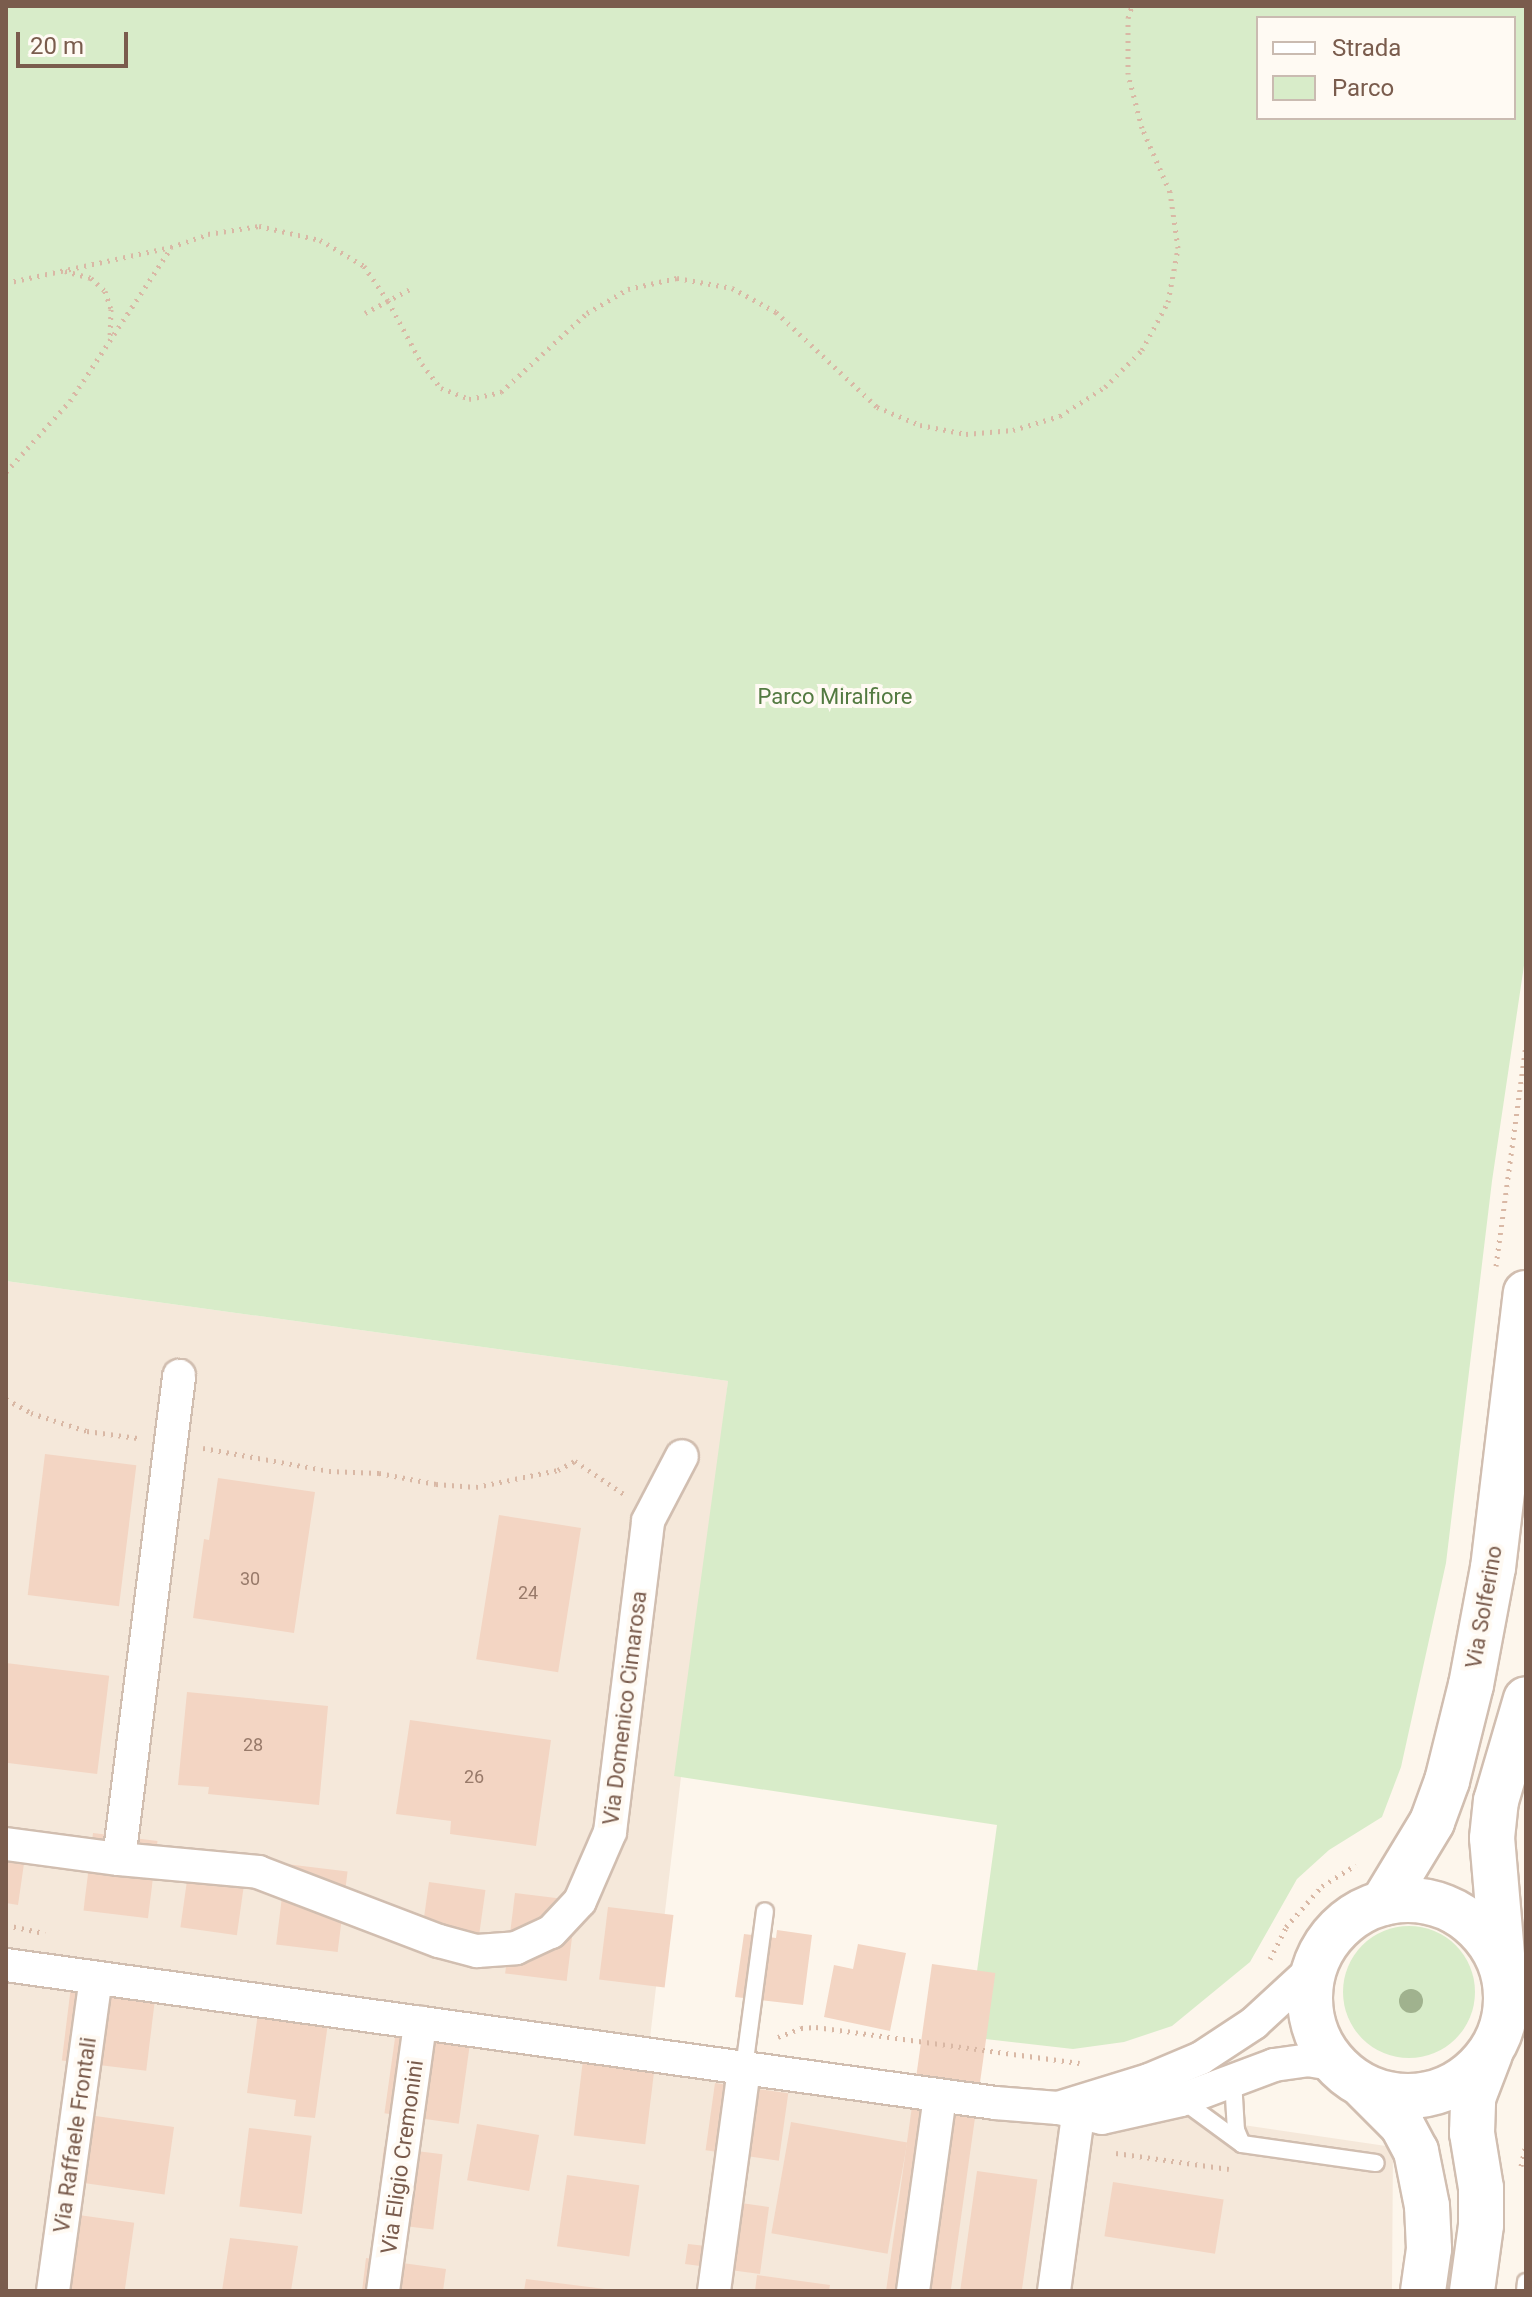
<!DOCTYPE html>
<style>
body{margin:0}
#map{position:relative;width:1532px;height:2297px;overflow:hidden;background:#fdf6ec;font-family:Roboto,sans-serif}
div>[style]{position:absolute}
.residential>*{inset:0;background:#f5e8da}
.green>*{inset:0;background:#d8ecc9}
.round{border-radius:50%}
.building>*{inset:0;background:#f3d5c3;transform-origin:0 0}
.path>*{height:5px;margin-top:-2.5px;transform-origin:0;background:repeating-linear-gradient(90deg,#d9b8a5 0 2px,transparent 0 8px)}
.roads{filter:drop-shadow(2px 0 #d1beb0) drop-shadow(-2px 0 #d1beb0) drop-shadow(0 2px #d1beb0) drop-shadow(0 -2px #d1beb0)}
.lane>*{height:16px;margin:-8px;padding:0 8px;transform-origin:8px;border-radius:8px;background:#fff}
.street>*{height:32px;margin:-16px;padding:0 16px;transform-origin:16px;border-radius:16px;background:#fff}
.secondary>*{height:44px;margin:-22px;padding:0 22px;transform-origin:22px;border-radius:22px;background:#fff}
.secondary>.ring{margin:-22px;padding:0;box-sizing:content-box;background:none;border:44px solid #fff;border-radius:50%}
.trees>*{width:24px;height:24px;margin:-12px;border-radius:50%;background:#a0b28e}
span{translate:-50% -50%;white-space:nowrap;text-align:center;line-height:1.15;-webkit-text-stroke:8px #fffaf3;paint-order:stroke}
.number-label{font-size:18px;color:#987a6a}
.number-label span{-webkit-text-stroke-width:0}
.park-label{font-size:22px;color:#537a41}
.street-label{font-size:22px;color:#7a5c4d}
.frame{position:absolute;inset:0;border:8px solid #7a5c4d;pointer-events:none}
.legend{position:absolute;left:1256px;top:16px;width:260px;height:104px;box-sizing:border-box;background:#fffaf3;border:2px solid #cabbb1;margin:0;padding:10px 14px;list-style:none;font-size:24px;color:#7a5c4d}
.legend li{display:flex;align-items:center;gap:16px;height:40px}
.legend b{width:40px;border:2px solid #cabbb1}
.scale{position:absolute;left:16px;top:32px;width:112px;height:36px;box-sizing:border-box;border:4px solid #7a5c4d;border-top:0;padding-left:10px;font-size:24px;line-height:28px;white-space:nowrap;color:#7a5c4d;-webkit-text-stroke:6px #fffaf3;paint-order:stroke}
</style>
<div id="map">
<div class="residential">
<i style="clip-path:polygon(6px 1281px,728px 1381px,650px 2038px,1393px 2147px,1392px 2291px,6px 2291px)"></i>
</div>
<div class="green">
<i style="clip-path:polygon(evenodd,6px 6px,1526px 6px,1526px 952px,1492px 1181px,1446px 1563px,1401px 1767px,1382px 1817px,1329px 1850px,1297px 1879px,1250px 1962px,1172px 2026px,1124px 2042px,1073px 2049px,968px 2037px,997px 1825px,674px 1776px,728px 1381px,6px 1281px,6px 6px,1258px 18px,1514px 18px,1514px 118px,1258px 118px,1258px 18px)"></i>
<i class="round" style="left:1343px;top:1926px;width:132px;height:132px"></i>
</div>
<div class="building">
<i style="left:45px;top:1454px;width:92px;height:142px;rotate:7deg"></i>
<i style="clip-path:polygon(218px 1478px,315px 1492px,294px 1633px,193px 1618px,204px 1539px,209px 1540px)"></i>
<i style="left:499px;top:1515px;width:83px;height:146px;rotate:9deg"></i>
<i style="left:6px;top:1663px;width:104px;height:99px;rotate:7deg"></i>
<i style="clip-path:polygon(187px 1692px,328px 1706px,319px 1805px,208px 1794px,209px 1787px,178px 1785px)"></i>
<i style="clip-path:polygon(410px 1720px,551px 1740px,536px 1846px,450px 1834px,451px 1821px,396px 1814px)"></i>
<i style="clip-path:polygon(6px 1826px,29px 1829px,18px 1905px,6px 1903px)"></i>
<i style="left:93px;top:1833px;width:65px;height:78px;rotate:7deg"></i>
<i style="left:191px;top:1852px;width:57px;height:76px;rotate:8deg"></i>
<i style="left:286px;top:1864px;width:62px;height:81px;rotate:7deg"></i>
<i style="left:429px;top:1882px;width:57px;height:65px;rotate:8deg"></i>
<i style="left:515px;top:1893px;width:62px;height:81px;rotate:7deg"></i>
<i style="left:608px;top:1907px;width:66px;height:73px;rotate:7deg"></i>
<i style="clip-path:polygon(777px 1930px,812px 1935px,803px 2005px,735px 1997px,744px 1934px,776px 1938px)"></i>
<i style="clip-path:polygon(858px 1944px,906px 1953px,890px 2031px,824px 2017px,834px 1965px,853px 1969px)"></i>
<i style="left:932px;top:1964px;width:64px;height:330px;rotate:8deg"></i>
<i style="left:71px;top:1986px;width:85px;height:75px;rotate:7deg"></i>
<i style="clip-path:polygon(258px 2013px,328px 2023px,315px 2118px,294px 2116px,296px 2100px,247px 2093px)"></i>
<i style="left:396px;top:2031px;width:75px;height:83px;rotate:8deg"></i>
<i style="left:583px;top:2060px;width:72px;height:76px;rotate:7deg"></i>
<i style="left:715px;top:2083px;width:74px;height:68px;rotate:8deg"></i>
<i style="left:74px;top:2113px;width:101px;height:68px;rotate:8deg"></i>
<i style="left:791px;top:2122px;width:118px;height:113px;rotate:10deg"></i>
<i style="left:477px;top:2124px;width:63px;height:57px;rotate:10deg"></i>
<i style="left:249px;top:2128px;width:63px;height:79px;rotate:7deg"></i>
<i style="left:384px;top:2147px;width:59px;height:76px;rotate:7deg"></i>
<i style="left:977px;top:2171px;width:61px;height:121px;rotate:8deg"></i>
<i style="left:567px;top:2175px;width:73px;height:72px;rotate:8deg"></i>
<i style="left:1113px;top:2182px;width:112px;height:55px;rotate:9deg"></i>
<i style="clip-path:polygon(712px 2199px,769px 2207px,760px 2274px,685px 2264px,688px 2244px,706px 2246px)"></i>
<i style="left:57px;top:2212px;width:78px;height:75px;rotate:8deg"></i>
<i style="clip-path:polygon(230px 2238px,298px 2246px,291px 2291px,222px 2291px)"></i>
<i style="clip-path:polygon(366px 2258px,446px 2269px,443px 2291px,362px 2291px)"></i>
<i style="clip-path:polygon(757px 2275px,830px 2285px,829px 2291px,755px 2291px)"></i>
<i style="clip-path:polygon(526px 2279px,605px 2289px,604px 2291px,524px 2291px)"></i>
</div>
<div class="path">
<i style="left:65px;top:271px;width:27px;rotate:15deg"></i>
<i style="left:91px;top:278px;width:19px;rotate:43deg"></i>
<i style="left:105px;top:291px;width:19px;rotate:72deg"></i>
<i style="left:111px;top:309px;width:29px;rotate:92deg"></i>
<i style="left:6px;top:283px;width:169px;rotate:-12.3deg"></i>
<i style="left:171px;top:247px;width:39px;rotate:-19deg"></i>
<i style="left:208px;top:234px;width:52px;rotate:-8.9deg"></i>
<i style="left:259px;top:226px;width:63px;rotate:12.9deg"></i>
<i style="left:320px;top:240px;width:51px;rotate:30.6deg"></i>
<i style="left:364px;top:266px;width:42px;rotate:55.6deg"></i>
<i style="left:388px;top:301px;width:72px;rotate:61.6deg"></i>
<i style="left:422px;top:364px;width:31px;rotate:52deg"></i>
<i style="left:441px;top:388px;width:30px;rotate:21deg"></i>
<i style="left:469px;top:399px;width:33px;rotate:-12deg"></i>
<i style="left:501px;top:392px;width:117px;rotate:-42.6deg"></i>
<i style="left:587px;top:313px;width:48px;rotate:-30.3deg"></i>
<i style="left:628px;top:289px;width:50px;rotate:-12.7deg"></i>
<i style="left:677px;top:278px;width:56px;rotate:10.3deg"></i>
<i style="left:732px;top:288px;width:50px;rotate:28.6deg"></i>
<i style="left:776px;top:312px;width:139px;rotate:43.2deg"></i>
<i style="left:877px;top:407px;width:47px;rotate:22.7deg"></i>
<i style="left:920px;top:425px;width:47px;rotate:11.1deg"></i>
<i style="left:966px;top:434px;width:47px;rotate:-4.9deg"></i>
<i style="left:1013px;top:430px;width:49px;rotate:-16.6deg"></i>
<i style="left:1060px;top:416px;width:54px;rotate:-32.8deg"></i>
<i style="left:1105px;top:387px;width:52px;rotate:-45deg"></i>
<i style="left:1142px;top:350px;width:55px;rotate:-61.6deg"></i>
<i style="left:1168px;top:302px;width:55px;rotate:-79.5deg"></i>
<i style="left:1178px;top:248px;width:57px;rotate:-98.1deg"></i>
<i style="left:1170px;top:192px;width:70px;rotate:-113.6deg"></i>
<i style="left:1142px;top:128px;width:56px;rotate:-104.5deg"></i>
<i style="left:1128px;top:74px;width:56px;rotate:-90deg"></i>
<i style="left:1128px;top:18px;width:13px;rotate:-72deg"></i>
<i style="left:365px;top:313px;width:53px;rotate:-28deg"></i>
<i style="left:6px;top:472px;width:96px;rotate:-48deg"></i>
<i style="left:70px;top:401px;width:183px;rotate:-56.6deg"></i>
<i style="left:1496px;top:1266px;width:223px;rotate:-82.3deg"></i>
<i style="left:6px;top:1399px;width:29px;rotate:29deg"></i>
<i style="left:31px;top:1413px;width:59px;rotate:17.8deg"></i>
<i style="left:87px;top:1431px;width:51px;rotate:7.8deg"></i>
<i style="left:203px;top:1448px;width:128px;rotate:10.3deg"></i>
<i style="left:329px;top:1471px;width:50px;rotate:2.3deg"></i>
<i style="left:379px;top:1473px;width:58px;rotate:10.9deg"></i>
<i style="left:436px;top:1484px;width:40px;rotate:4.3deg"></i>
<i style="left:476px;top:1487px;width:84px;rotate:-11.7deg"></i>
<i style="left:558px;top:1470px;width:19px;rotate:-28deg"></i>
<i style="left:575px;top:1461px;width:59px;rotate:34deg"></i>
<i style="left:6px;top:1925px;width:40px;rotate:12deg"></i>
<i style="left:1270px;top:1959px;width:36px;rotate:-63deg"></i>
<i style="left:1286px;top:1927px;width:55px;rotate:-48.7deg"></i>
<i style="left:1322px;top:1886px;width:40px;rotate:-32deg"></i>
<i style="left:778px;top:2037px;width:25px;rotate:-21deg"></i>
<i style="left:801px;top:2028px;width:15px;rotate:-4deg"></i>
<i style="left:816px;top:2027px;width:266px;rotate:7.8deg"></i>
<i style="left:1116px;top:2153px;width:114px;rotate:8.1deg"></i>
<i style="left:1521px;top:2166px;width:23px;rotate:-77deg"></i>
</div>
<div class="roads">
<div class="lane">
<i style="left:744px;top:2068px;width:158px;rotate:-82.4deg"></i>
<i style="left:1233px;top:2080px;width:50px;rotate:86.6deg"></i>
<i style="left:1236px;top:2130px;width:15px;rotate:67deg"></i>
<i style="left:1182px;top:2100px;width:74px;rotate:36.3deg"></i>
<i style="left:1242px;top:2144px;width:135px;rotate:8.1deg"></i>
<i style="left:1525px;top:2291px;width:9px;rotate:-84deg"></i>
</div>
<div class="street">
<i style="left:6px;top:1844px;width:114px;rotate:7.6deg"></i>
<i style="left:119px;top:1859px;width:140px;rotate:5.3deg"></i>
<i style="left:258px;top:1872px;width:194px;rotate:20.9deg"></i>
<i style="left:439px;top:1941px;width:39px;rotate:15deg"></i>
<i style="left:477px;top:1951px;width:39px;rotate:-4deg"></i>
<i style="left:516px;top:1948px;width:38px;rotate:-25deg"></i>
<i style="left:551px;top:1932px;width:42px;rotate:-46.9deg"></i>
<i style="left:580px;top:1901px;width:75px;rotate:-66.5deg"></i>
<i style="left:610px;top:1832px;width:313px;rotate:-83deg"></i>
<i style="left:648px;top:1521px;width:73px;rotate:-62.4deg"></i>
<i style="left:119px;top:1859px;width:487px;rotate:-82.9deg"></i>
<i style="left:6px;top:1965px;width:999px;rotate:7.94deg"></i>
<i style="left:995px;top:2103px;width:63px;rotate:4.5deg"></i>
<i style="left:1058px;top:2108px;width:45px;rotate:12.8deg"></i>
<i style="left:1102px;top:2118px;width:81px;rotate:-12.8deg"></i>
<i style="left:1181px;top:2100px;width:99px;rotate:-20.6deg"></i>
<i style="left:1274px;top:2065px;width:34px;rotate:-8deg"></i>
<i style="left:1308px;top:2060px;width:28px;rotate:10deg"></i>
<i style="left:1058px;top:2108px;width:95px;rotate:-17.1deg"></i>
<i style="left:1149px;top:2080px;width:56px;rotate:-22.9deg"></i>
<i style="left:1201px;top:2058px;width:64px;rotate:-33.4deg"></i>
<i style="left:1254px;top:2023px;width:83px;rotate:-42.6deg"></i>
<i style="left:53px;top:2291px;width:316px;rotate:-82.2deg"></i>
<i style="left:383px;top:2291px;width:271px;rotate:-82.1deg"></i>
<i style="left:714px;top:2291px;width:225px;rotate:-82.3deg"></i>
<i style="left:913px;top:2291px;width:197px;rotate:-82.1deg"></i>
<i style="left:1054px;top:2291px;width:178px;rotate:-82.2deg"></i>
</div>
<div class="secondary">
<i class="ring" style="left:1310px;top:1900px;width:152px;height:152px"></i>
<i style="left:1383px;top:1903px;width:95px;rotate:-58.8deg"></i>
<i style="left:1432px;top:1822px;width:44px;rotate:-69.9deg"></i>
<i style="left:1447px;top:1781px;width:99px;rotate:-76deg"></i>
<i style="left:1471px;top:1685px;width:119px;rotate:-79.4deg"></i>
<i style="left:1493px;top:1568px;width:277px;rotate:-83.2deg"></i>
<i style="left:1503px;top:1966px;width:128px;rotate:-94.9deg"></i>
<i style="left:1492px;top:1838px;width:37px;rotate:-84deg"></i>
<i style="left:1496px;top:1801px;width:106px;rotate:-73.6deg"></i>
<i style="left:1364px;top:2087px;width:54px;rotate:45deg"></i>
<i style="left:1402px;top:2125px;width:30px;rotate:62deg"></i>
<i style="left:1416px;top:2151px;width:56px;rotate:78.7deg"></i>
<i style="left:1427px;top:2206px;width:43px;rotate:87.3deg"></i>
<i style="left:1429px;top:2249px;width:42px;rotate:98.1deg"></i>
<i style="left:1472px;top:2291px;width:67px;rotate:-82.2deg"></i>
<i style="left:1481px;top:2225px;width:37px;rotate:-90deg"></i>
<i style="left:1481px;top:2188px;width:56px;rotate:-99.3deg"></i>
<i style="left:1472px;top:2133px;width:35px;rotate:-88deg"></i>
<i style="left:1473px;top:2098px;width:47px;rotate:-68.9deg"></i>
</div>
</div>
<div class="trees">
<i style="left:1411px;top:2001px"></i>
</div>
<div class="number-label">
<span style="left:250px;top:1579px">30</span>
<span style="left:528px;top:1593px">24</span>
<span style="left:253px;top:1745px">28</span>
<span style="left:474px;top:1777px">26</span>
</div>
<div class="park-label">
<span style="left:835px;top:697px">Parco Miralfiore</span>
</div>
<div class="street-label">
<span style="left:1484px;top:1607px;rotate:-80deg">Via Solferino</span>
<span style="left:625px;top:1708px;rotate:-83deg">Via Domenico Cimarosa</span>
<span style="left:75px;top:2135px;rotate:-82deg">Via Raffaele Frontali</span>
<span style="left:402px;top:2157px;rotate:-82deg">Via Eligio Cremonini</span>
</div>
<div class="frame"></div>
<ul class="legend">
<li><b style="height:10px;background:#fff"></b>Strada</li>
<li><b style="height:22px;background:#d8ecc9"></b>Parco</li>
</ul>
<div class="scale">20 m</div>
</div>
